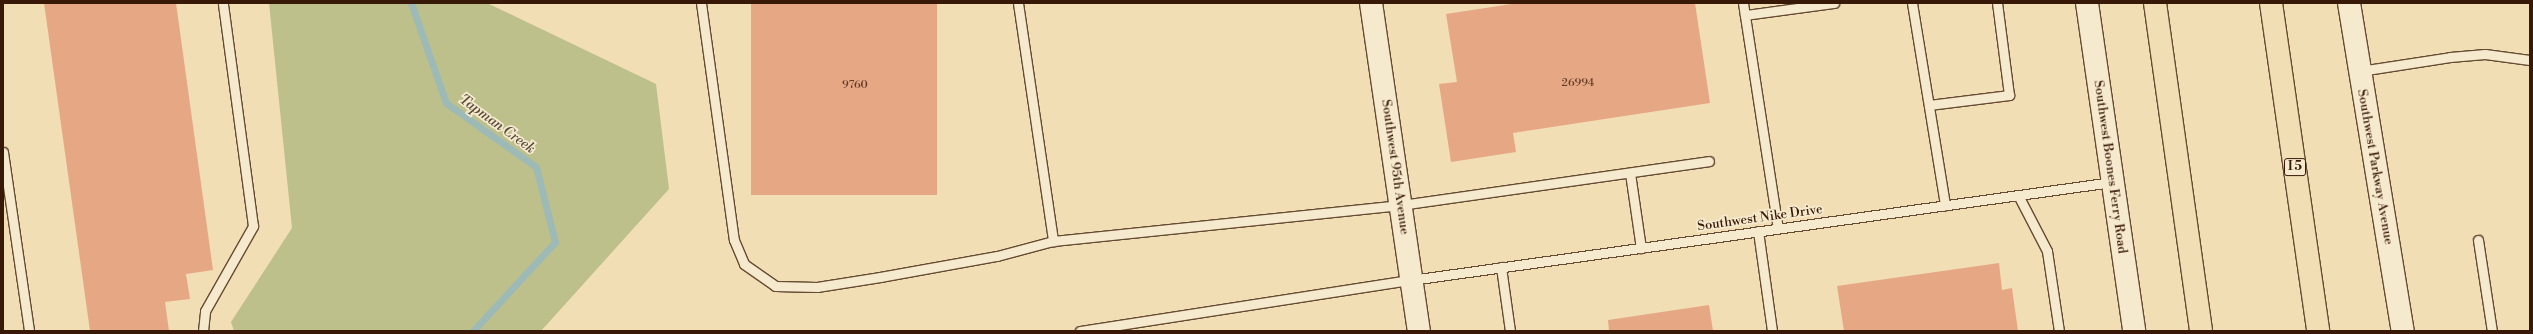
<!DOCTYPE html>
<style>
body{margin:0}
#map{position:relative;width:2533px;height:334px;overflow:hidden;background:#f1deb4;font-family:"Libre Bodoni",serif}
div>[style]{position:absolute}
.green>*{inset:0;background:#bdc08b}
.stream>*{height:7px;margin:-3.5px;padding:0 3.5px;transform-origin:3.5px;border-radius:3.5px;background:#9ebab6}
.building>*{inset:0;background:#e6a884;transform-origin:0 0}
.roads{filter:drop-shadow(1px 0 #664a32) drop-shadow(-1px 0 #664a32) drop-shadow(0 1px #664a32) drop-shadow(0 -1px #664a32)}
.service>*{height:9px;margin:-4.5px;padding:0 4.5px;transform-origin:4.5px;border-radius:4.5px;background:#f6eace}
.tertiary>*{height:22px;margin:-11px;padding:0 11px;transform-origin:11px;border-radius:11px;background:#f6eace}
.secondary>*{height:22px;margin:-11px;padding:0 11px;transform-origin:11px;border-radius:11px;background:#f6eace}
.motorway>*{height:22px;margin:-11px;padding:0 11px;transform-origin:11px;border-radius:11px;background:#f1deb4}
span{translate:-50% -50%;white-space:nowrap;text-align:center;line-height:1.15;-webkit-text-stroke:3.5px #f6eace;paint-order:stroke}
.number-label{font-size:11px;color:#643c26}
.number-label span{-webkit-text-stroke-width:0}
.shield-label span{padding:1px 3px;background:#f6eace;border:1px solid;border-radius:3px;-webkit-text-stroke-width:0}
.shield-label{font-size:12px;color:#381806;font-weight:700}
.street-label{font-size:13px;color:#381806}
.water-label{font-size:14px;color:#57493b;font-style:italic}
.frame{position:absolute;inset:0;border:4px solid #381806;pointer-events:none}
</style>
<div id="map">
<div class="green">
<i style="clip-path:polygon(269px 3px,487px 3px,656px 84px,669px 189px,541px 331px,234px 331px,231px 322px,292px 228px)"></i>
</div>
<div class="stream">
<i style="left:411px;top:3px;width:106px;rotate:70.7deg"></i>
<i style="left:446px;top:103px;width:110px;rotate:35.4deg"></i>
<i style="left:536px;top:167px;width:77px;rotate:75.8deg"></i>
<i style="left:555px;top:242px;width:121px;rotate:132.7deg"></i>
</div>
<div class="building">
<i style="clip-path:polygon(44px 3px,176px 3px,213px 270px,186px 274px,190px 299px,165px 302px,169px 331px,90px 331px)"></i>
<i style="left:751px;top:3px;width:186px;height:192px"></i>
<i style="clip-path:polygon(1518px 3px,1695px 3px,1710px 103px,1513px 133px,1516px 152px,1451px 162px,1439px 84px,1457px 82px,1446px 14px)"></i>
<i style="clip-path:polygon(1999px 263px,2002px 290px,2012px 288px,2018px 331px,1844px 331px,1837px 286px)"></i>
<i style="clip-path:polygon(1709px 305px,1713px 331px,1609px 331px,1608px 320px)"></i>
</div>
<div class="roads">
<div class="service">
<i style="left:701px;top:3px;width:239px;rotate:82.1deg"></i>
<i style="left:734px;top:240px;width:26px;rotate:67deg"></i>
<i style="left:744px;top:264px;width:38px;rotate:35deg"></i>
<i style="left:775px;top:286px;width:42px;rotate:1.4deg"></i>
<i style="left:817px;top:287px;width:64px;rotate:-9deg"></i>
<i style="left:880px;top:277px;width:119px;rotate:-10.2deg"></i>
<i style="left:997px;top:256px;width:58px;rotate:-15deg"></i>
<i style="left:1053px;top:241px;width:350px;rotate:-5.9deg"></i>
<i style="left:1401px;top:205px;width:311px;rotate:-8.1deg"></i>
<i style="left:1018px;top:3px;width:241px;rotate:81.6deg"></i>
<i style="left:1743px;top:3px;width:228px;rotate:81.2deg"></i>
<i style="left:1912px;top:3px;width:205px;rotate:80.7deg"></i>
<i style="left:1745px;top:15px;width:90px;rotate:-7.7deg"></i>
<i style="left:2360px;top:71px;width:91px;rotate:-8.8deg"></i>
<i style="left:2450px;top:57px;width:35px;rotate:-5deg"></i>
<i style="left:2485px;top:54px;width:45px;rotate:7.6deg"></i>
<i style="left:1929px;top:105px;width:81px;rotate:-7.1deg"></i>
<i style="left:2009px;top:95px;width:93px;rotate:-97.4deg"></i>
<i style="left:3px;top:152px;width:181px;rotate:81.7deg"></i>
<i style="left:1630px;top:173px;width:76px;rotate:81.7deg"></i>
<i style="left:2018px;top:195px;width:63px;rotate:62.6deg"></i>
<i style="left:2047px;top:251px;width:81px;rotate:81.5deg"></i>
<i style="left:1758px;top:231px;width:101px;rotate:82deg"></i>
<i style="left:2478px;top:240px;width:92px;rotate:81.3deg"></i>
<i style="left:1501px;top:267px;width:65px;rotate:82deg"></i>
<i style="left:203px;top:331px;width:20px;rotate:-84deg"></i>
<i style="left:205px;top:311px;width:98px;rotate:-60.5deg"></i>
<i style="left:253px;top:226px;width:225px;rotate:-97.7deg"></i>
<i style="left:1080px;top:331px;width:335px;rotate:-8.8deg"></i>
<i style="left:1411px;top:280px;width:708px;rotate:-7.96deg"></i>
</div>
<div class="tertiary">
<i style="left:2087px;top:3px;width:331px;rotate:81.8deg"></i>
<i style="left:2349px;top:3px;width:332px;rotate:80.7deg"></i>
</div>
<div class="secondary">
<i style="left:1371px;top:3px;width:331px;rotate:81.7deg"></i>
</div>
<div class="motorway">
<i style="left:2155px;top:3px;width:331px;rotate:82deg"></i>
<i style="left:2271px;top:3px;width:331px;rotate:81.8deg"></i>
</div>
</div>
<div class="number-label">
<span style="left:1578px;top:83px">26994</span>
<span style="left:855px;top:85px">9760</span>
</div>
<div class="shield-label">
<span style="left:2295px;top:167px">I 5</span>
</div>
<div class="street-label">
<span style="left:1395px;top:167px;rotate:82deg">Southwest 95th Avenue</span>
<span style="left:2110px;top:167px;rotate:82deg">Southwest Boones Ferry Road</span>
<span style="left:2375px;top:167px;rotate:80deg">Southwest Parkway Avenue</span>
<span style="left:1760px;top:218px;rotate:-8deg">Southwest Nike Drive</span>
</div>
<div class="water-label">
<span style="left:497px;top:124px;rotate:36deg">Tapman Creek</span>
</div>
<div class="frame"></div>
</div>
